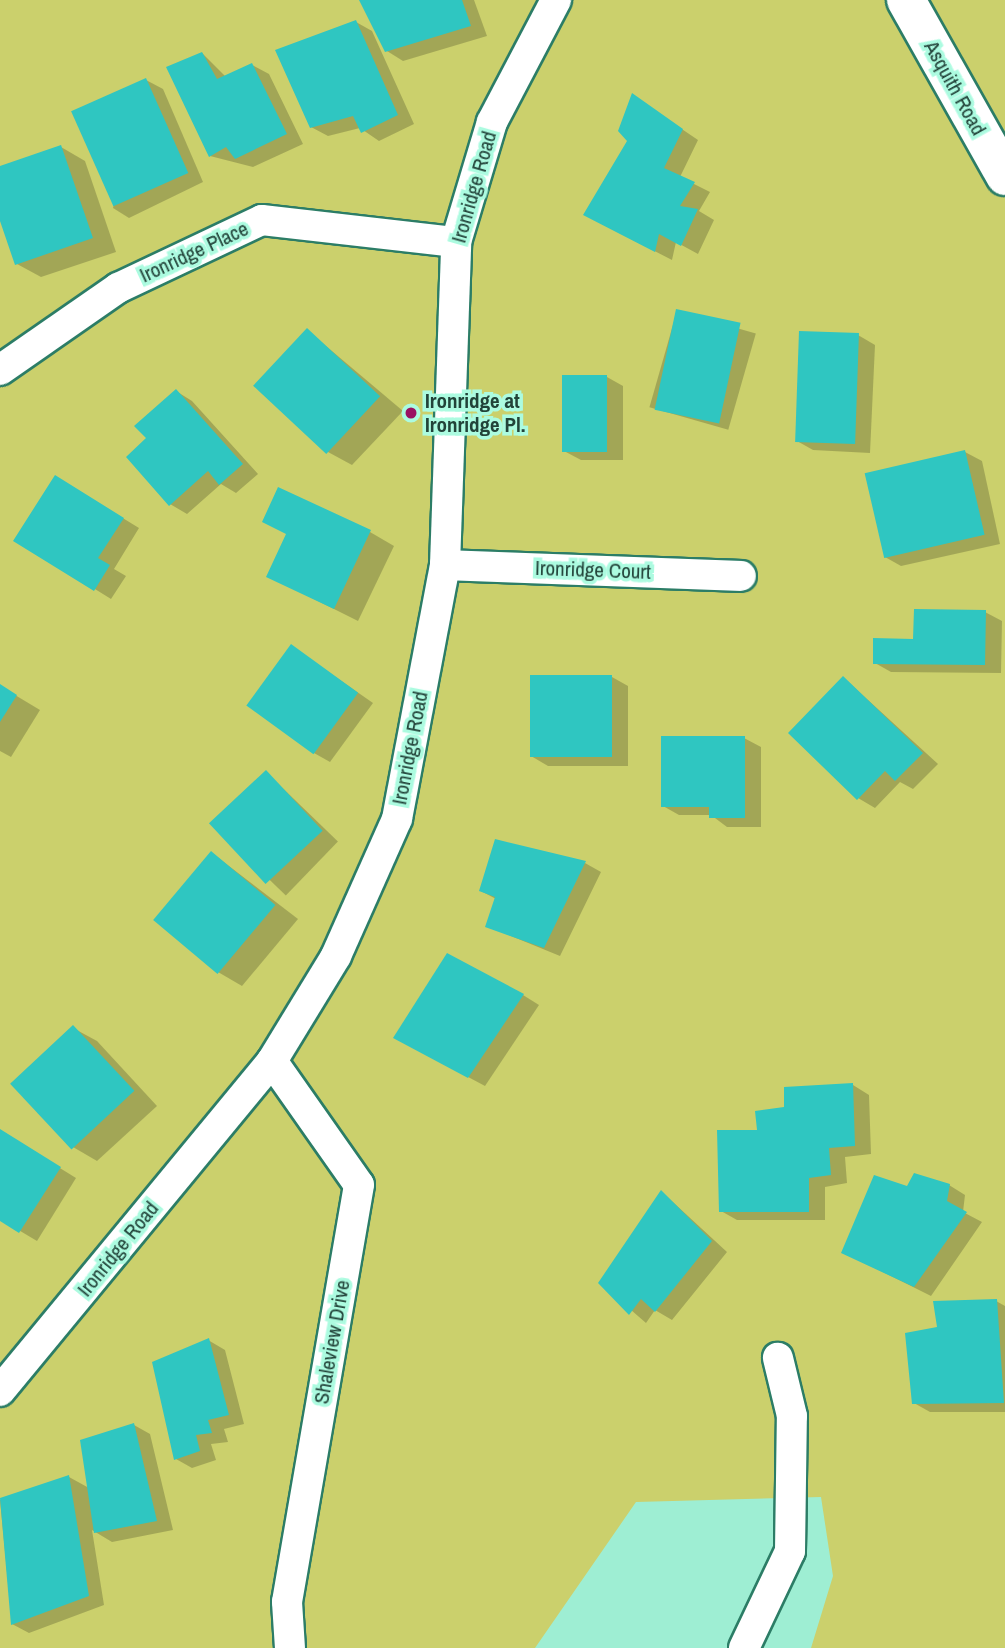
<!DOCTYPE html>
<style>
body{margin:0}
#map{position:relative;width:1005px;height:1648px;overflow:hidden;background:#9eeed3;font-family:"Archivo Narrow",sans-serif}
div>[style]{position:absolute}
.green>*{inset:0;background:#cbd06c}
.shadow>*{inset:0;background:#0003;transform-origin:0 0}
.building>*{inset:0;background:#2fc6c1;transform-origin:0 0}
.roads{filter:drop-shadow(2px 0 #2c7d66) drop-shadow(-2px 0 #2c7d66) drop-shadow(0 2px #2c7d66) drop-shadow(0 -2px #2c7d66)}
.street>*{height:30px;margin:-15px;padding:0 15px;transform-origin:15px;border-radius:15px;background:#fff}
.secondary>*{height:38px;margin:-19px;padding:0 19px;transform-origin:19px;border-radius:19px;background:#fff}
.dots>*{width:19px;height:19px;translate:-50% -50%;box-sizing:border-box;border:4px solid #acfbe0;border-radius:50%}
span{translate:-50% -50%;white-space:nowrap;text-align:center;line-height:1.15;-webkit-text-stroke:7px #acfbe0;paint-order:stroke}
.street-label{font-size:21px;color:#224339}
.poi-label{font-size:21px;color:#224339;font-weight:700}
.left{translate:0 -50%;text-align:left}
</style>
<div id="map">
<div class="green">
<i style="clip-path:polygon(0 0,1005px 0,1005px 1648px,811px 1648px,833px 1576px,821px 1497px,636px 1502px,535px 1648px,0 1648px)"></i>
</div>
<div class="shadow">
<i style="clip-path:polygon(361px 0,474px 0,487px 36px,403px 61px,387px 51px)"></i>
<i style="clip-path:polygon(356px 22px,372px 31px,414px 124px,379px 141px,360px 128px,328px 136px,311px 127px)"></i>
<i style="clip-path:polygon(202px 53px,226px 77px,252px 65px,269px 74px,303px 144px,253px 167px,210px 156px)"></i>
<i style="clip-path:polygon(146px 80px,163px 89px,203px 182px,129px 218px,113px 208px)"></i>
<i style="clip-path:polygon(633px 96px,698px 140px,680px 177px,710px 192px,699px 211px,714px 220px,698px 254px,676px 242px,672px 260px,602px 224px,629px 141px)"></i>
<i style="clip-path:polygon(61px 147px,85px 161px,116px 252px,41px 277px,17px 264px,0 216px,0 168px)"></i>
<i style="left:677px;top:311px;width:82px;height:100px;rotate:16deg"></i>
<i style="clip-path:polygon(307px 330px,403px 411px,352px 465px,328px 452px)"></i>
<i style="clip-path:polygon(858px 335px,875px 345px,870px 453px,813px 450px,797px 441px)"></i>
<i style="clip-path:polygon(607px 377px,623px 386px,623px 460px,581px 460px,564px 451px)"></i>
<i style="clip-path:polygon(176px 391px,192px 401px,258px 474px,236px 493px,221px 484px,187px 514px,170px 504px,148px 439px)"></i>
<i style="clip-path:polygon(965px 452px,982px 461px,1000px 544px,901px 566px,885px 557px)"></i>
<i style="clip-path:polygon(72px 487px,139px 528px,114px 569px,126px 576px,111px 599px,16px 540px)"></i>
<i style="clip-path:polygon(370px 532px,394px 546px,358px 621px,268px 576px)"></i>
<i style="clip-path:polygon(985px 612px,1002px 621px,1001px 673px,891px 672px,875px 663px)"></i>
<i style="clip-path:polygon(291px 646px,373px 703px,330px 762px,314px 753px)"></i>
<i style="clip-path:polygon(612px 677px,628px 686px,628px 766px,548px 766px,531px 756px)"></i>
<i style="clip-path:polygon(844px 678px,938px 764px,913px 789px,900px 782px,875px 808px,858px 798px)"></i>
<i style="clip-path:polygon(0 686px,40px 710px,11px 757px,0 751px)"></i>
<i style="clip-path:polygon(744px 738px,761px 747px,761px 827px,727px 827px,711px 815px,679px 815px,663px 806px)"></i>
<i style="left:266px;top:772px;width:100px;height:75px;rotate:44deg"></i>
<i style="clip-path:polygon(212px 853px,298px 919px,242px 986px,218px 972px)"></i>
<i style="clip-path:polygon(585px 863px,601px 872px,560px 956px,487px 926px,496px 899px,481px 891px)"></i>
<i style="clip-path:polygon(523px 995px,539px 1005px,485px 1086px,412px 1047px)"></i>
<i style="clip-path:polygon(73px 1028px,97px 1041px,157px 1106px,97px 1161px,73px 1147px)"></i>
<i style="clip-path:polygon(853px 1085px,869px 1095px,871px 1154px,845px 1157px,847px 1183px,825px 1187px,825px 1220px,737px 1220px,721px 1211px,786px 1108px)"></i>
<i style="clip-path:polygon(0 1131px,76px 1178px,37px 1241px,0 1219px)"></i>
<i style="clip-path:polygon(949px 1185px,965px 1195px,963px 1212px,982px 1222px,931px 1296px,843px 1252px,908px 1188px)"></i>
<i style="clip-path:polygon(662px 1192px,727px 1252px,672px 1320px,655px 1310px,646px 1323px,600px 1283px)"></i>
<i style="clip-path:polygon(996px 1301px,1005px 1306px,1005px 1412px,930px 1412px,914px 1403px,939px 1329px)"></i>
<i style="clip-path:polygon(208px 1340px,225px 1350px,244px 1424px,224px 1429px,228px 1442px,211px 1444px,216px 1460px,192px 1468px,176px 1459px)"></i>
<i style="clip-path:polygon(134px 1425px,150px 1434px,173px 1530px,112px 1542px,92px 1530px,104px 1605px,29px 1633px,12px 1624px,0 1500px,69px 1477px,89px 1488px)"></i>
</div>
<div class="building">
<i style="clip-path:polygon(359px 0,462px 0,471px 26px,385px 52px)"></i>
<i style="clip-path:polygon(356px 20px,398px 115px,361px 133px,353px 116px,310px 128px,275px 50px)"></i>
<i style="clip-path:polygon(202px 52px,217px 79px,252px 63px,287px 134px,235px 159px,226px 147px,209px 157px,166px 67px)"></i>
<i style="left:146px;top:78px;width:104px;height:82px;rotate:66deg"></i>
<i style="clip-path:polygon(632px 93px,683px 129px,664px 168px,695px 182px,680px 206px,698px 209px,681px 246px,659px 234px,655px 252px,583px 215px,627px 141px,618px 131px)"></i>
<i style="clip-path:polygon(61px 145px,93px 238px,15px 265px,0 221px,0 166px)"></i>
<i style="left:676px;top:309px;width:66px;height:103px;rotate:12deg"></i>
<i style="left:307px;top:328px;width:100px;height:79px;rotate:43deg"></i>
<i style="left:799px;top:331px;width:60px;height:111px;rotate:2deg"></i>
<i style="left:562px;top:375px;width:45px;height:77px"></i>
<i style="clip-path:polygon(176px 389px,243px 464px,219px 485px,208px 471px,169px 506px,126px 457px,146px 438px,134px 426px)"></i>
<i style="left:965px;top:450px;width:87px;height:103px;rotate:77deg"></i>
<i style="clip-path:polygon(55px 475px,124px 518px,98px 558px,110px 565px,94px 591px,13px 541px)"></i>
<i style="clip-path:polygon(278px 487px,371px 530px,334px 609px,266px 577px,286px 534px,262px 522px)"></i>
<i style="clip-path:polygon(914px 609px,986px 610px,985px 665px,873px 664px,873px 638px,913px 639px)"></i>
<i style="left:291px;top:644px;width:83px;height:76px;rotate:36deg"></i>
<i style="left:530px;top:675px;width:82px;height:82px"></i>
<i style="clip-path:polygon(843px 676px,923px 753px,895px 781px,885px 771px,857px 800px,788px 733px)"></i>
<i style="clip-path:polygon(0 684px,17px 695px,0 722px)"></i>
<i style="clip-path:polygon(661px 736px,745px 736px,745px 818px,709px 818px,709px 807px,661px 807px)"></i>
<i style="left:266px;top:770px;width:83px;height:78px;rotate:47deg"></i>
<i style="clip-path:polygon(495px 839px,586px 861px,544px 948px,485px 927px,495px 897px,479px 891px)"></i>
<i style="left:211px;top:851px;width:84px;height:90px;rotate:40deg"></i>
<i style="clip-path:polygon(447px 953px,524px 994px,468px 1078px,393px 1038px)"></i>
<i style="left:73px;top:1025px;width:90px;height:86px;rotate:47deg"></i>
<i style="clip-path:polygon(853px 1083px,855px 1146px,829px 1148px,831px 1175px,809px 1178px,809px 1212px,719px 1212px,717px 1130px,757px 1130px,755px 1111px,784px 1107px,784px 1087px)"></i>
<i style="clip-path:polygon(0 1129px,61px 1167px,19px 1233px,0 1221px)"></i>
<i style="clip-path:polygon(914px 1173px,950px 1184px,947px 1201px,967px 1212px,914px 1287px,841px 1253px,874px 1175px,907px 1186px)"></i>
<i style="clip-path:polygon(661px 1190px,712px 1241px,655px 1312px,641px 1299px,629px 1315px,598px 1283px)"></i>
<i style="clip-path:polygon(997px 1299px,1004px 1403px,912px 1404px,905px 1333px,937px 1327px,933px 1301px)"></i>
<i style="clip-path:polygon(209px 1338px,229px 1415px,208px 1420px,212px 1433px,196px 1435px,200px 1451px,174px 1460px,152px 1362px)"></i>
<i style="clip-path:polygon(134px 1423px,157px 1521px,94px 1533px,80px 1440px)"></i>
<i style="clip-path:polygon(69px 1475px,89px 1596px,11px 1625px,0 1498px)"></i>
</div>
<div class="roads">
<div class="street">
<i style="left:0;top:370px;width:144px;rotate:-34.8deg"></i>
<i style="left:118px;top:288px;width:159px;rotate:-25.3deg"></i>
<i style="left:262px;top:220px;width:195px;rotate:6.5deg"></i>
<i style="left:445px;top:565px;width:296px;rotate:2.1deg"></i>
<i style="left:272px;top:1061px;width:151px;rotate:54.9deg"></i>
<i style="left:359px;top:1185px;width:423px;rotate:99.8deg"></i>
<i style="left:287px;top:1602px;width:46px;rotate:86.3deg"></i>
<i style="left:0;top:1391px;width:428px;rotate:-50.5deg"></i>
<i style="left:272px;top:1061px;width:123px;rotate:-58.6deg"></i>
<i style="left:336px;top:956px;width:150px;rotate:-66deg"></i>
<i style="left:397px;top:819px;width:258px;rotate:-79.3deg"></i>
<i style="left:445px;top:565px;width:323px;rotate:-88deg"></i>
<i style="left:456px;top:242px;width:125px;rotate:-73.3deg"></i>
<i style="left:492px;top:122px;width:138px;rotate:-62.3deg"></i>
<i style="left:744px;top:1648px;width:107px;rotate:-64.6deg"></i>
<i style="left:790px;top:1551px;width:135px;rotate:-89.2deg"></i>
<i style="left:792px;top:1416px;width:60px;rotate:-103.6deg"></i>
</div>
<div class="secondary">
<i style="left:906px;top:0;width:202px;rotate:60.6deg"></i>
</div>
</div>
<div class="dots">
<i style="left:411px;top:413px;background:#9a1163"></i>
</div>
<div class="street-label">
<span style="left:955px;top:88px;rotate:61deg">Asquith Road</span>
<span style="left:474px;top:187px;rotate:-74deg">Ironridge Road</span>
<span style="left:194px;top:252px;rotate:-25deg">Ironridge Place</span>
<span style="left:593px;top:570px;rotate:2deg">Ironridge Court</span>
<span style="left:410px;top:748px;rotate:-79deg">Ironridge Road</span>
<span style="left:118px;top:1249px;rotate:-51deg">Ironridge Road</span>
<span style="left:332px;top:1342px;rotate:-80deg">Shaleview Drive</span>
</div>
<div class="poi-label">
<span class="left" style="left:425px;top:413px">Ironridge at<br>Ironridge Pl.</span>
</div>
</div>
